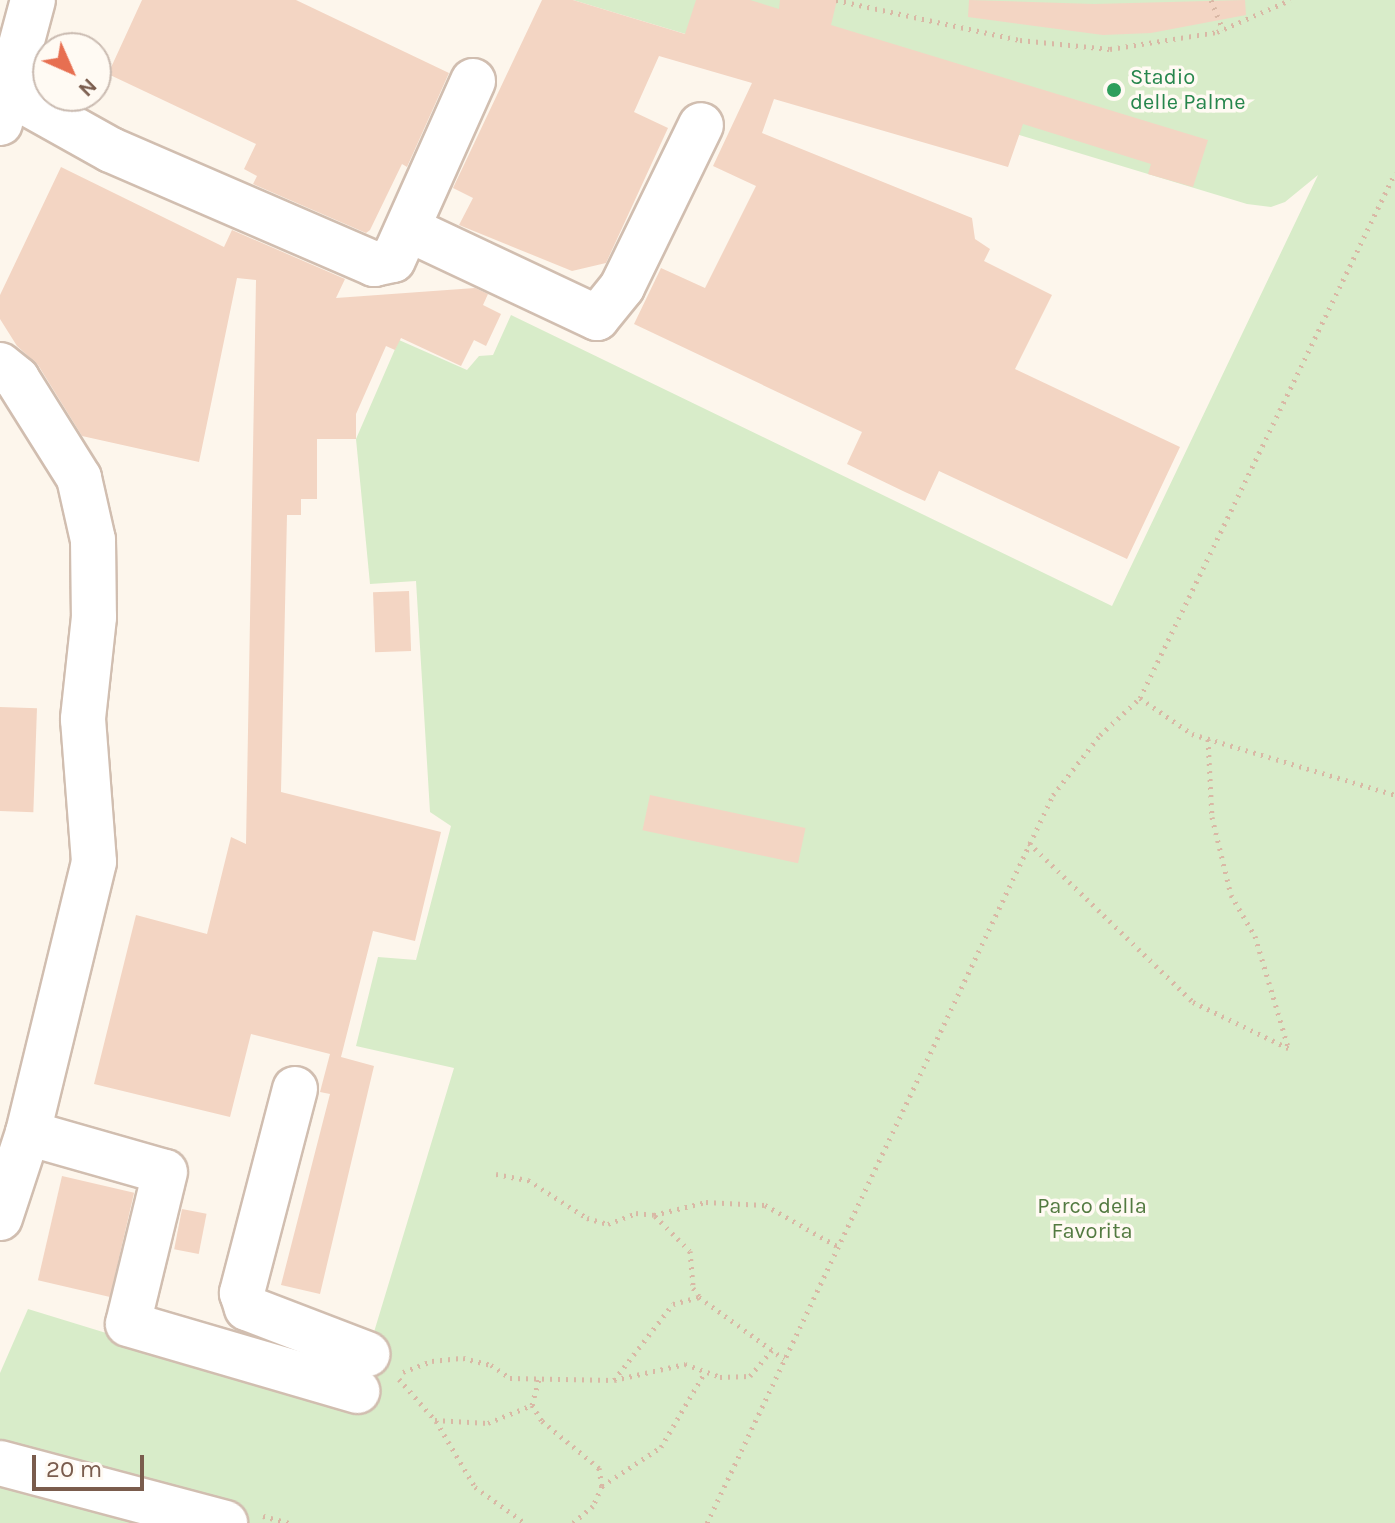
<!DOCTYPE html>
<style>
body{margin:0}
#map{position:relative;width:1395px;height:1523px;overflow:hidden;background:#fdf6ec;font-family:Karla,sans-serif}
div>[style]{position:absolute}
.green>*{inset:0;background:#d8ecc9}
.building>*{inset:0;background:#f3d5c3;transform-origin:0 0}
.path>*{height:5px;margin-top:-2.5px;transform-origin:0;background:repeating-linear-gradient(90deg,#d9b8a5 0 2px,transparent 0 8px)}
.roads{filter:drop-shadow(2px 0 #d1beb0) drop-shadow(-2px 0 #d1beb0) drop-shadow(0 2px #d1beb0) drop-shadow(0 -2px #d1beb0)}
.minor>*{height:44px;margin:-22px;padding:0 22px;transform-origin:22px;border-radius:22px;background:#fff}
.dots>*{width:22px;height:22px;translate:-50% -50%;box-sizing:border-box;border:4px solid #fffaf3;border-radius:50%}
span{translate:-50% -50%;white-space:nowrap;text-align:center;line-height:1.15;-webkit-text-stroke:7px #fffaf3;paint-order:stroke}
.leisure-label{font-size:22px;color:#27864d}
.left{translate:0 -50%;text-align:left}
.park-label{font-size:22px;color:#537a41}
.north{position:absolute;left:32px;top:32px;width:80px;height:80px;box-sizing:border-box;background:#fffaf3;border:2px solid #cabbb1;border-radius:50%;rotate:135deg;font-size:22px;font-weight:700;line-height:32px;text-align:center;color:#7a5c4d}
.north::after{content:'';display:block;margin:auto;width:28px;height:36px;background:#e76f51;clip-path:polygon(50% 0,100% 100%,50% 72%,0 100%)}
.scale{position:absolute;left:32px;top:1455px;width:112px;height:36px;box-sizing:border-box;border:4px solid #7a5c4d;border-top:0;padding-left:10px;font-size:24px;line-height:28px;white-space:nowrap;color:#7a5c4d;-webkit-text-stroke:6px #fffaf3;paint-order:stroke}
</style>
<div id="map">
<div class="green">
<i style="clip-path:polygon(573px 0,1395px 0,1395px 1523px,0 1523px,0 1373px,28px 1309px,351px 1408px,454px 1068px,356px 1046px,378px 957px,416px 960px,451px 826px,430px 812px,416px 581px,370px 584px,356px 439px,399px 340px,467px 370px,479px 356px,493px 355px,511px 315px,1112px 606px,1318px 175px,1285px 202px,1271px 207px,1247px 204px)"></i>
</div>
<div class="building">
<i style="clip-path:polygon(142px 0,296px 0,449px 73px,407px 167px,402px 164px,370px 230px,366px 233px,253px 184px,257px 176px,244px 169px,256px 144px,108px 74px)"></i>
<i style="clip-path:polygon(542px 0,573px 0,685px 34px,696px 0,750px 0,779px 9px,780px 0,837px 0,831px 25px,1208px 140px,1193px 187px,1148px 174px,1151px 164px,1023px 124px,1008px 167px,774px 99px,762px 133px,972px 218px,975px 239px,990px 249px,984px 261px,1052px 295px,1015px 369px,1180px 447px,1127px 559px,939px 471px,925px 501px,905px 492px,847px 464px,862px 432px,634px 324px,661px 268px,705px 288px,756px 186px,713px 166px,752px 83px,659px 56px,634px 112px,668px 128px,606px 263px,572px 271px,459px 225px,473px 198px,453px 188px)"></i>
<i style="clip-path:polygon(969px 0,1094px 4px,1245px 0,1246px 15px,1151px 33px,1103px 35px,968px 17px)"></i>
<i style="clip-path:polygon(61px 167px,224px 247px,232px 230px,345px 279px,336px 298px,475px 288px,488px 294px,483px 305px,501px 314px,486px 346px,474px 340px,461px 366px,401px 338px,395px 350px,386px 346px,356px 414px,356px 439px,317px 439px,317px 499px,301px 499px,301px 515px,287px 515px,281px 792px,441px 832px,415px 941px,373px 931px,341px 1057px,374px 1066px,320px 1294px,281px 1285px,330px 1094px,320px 1092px,330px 1054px,251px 1034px,230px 1117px,94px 1084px,136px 915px,207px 934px,231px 837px,246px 844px,256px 280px,237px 278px,199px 462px,82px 436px,38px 365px,17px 346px,0 319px,0 295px)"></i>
<i style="left:409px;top:591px;width:60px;height:36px;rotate:88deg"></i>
<i style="left:0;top:707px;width:37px;height:104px;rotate:2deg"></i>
<i style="left:650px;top:795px;width:159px;height:36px;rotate:12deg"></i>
<i style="left:62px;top:1176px;width:74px;height:107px;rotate:13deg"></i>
<i style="left:182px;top:1209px;width:25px;height:41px;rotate:11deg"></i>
</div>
<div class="path">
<i style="left:836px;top:0;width:188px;rotate:12.3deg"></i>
<i style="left:1020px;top:40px;width:90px;rotate:5.7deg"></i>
<i style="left:1110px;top:49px;width:108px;rotate:-9deg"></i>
<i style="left:1217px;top:32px;width:80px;rotate:-23.7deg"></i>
<i style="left:1211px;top:0;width:32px;rotate:68deg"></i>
<i style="left:1140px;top:698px;width:63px;rotate:34.7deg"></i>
<i style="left:1192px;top:734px;width:212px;rotate:16.7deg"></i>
<i style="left:1208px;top:739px;width:78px;rotate:87.1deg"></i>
<i style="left:1212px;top:817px;width:80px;rotate:76.3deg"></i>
<i style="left:1231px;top:895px;width:48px;rotate:59.7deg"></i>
<i style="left:1255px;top:936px;width:116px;rotate:73.4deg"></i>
<i style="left:1029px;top:843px;width:228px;rotate:44.1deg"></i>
<i style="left:1193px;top:1002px;width:106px;rotate:25.8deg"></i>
<i style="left:496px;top:1174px;width:33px;rotate:11deg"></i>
<i style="left:528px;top:1180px;width:70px;rotate:32.8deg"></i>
<i style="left:587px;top:1218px;width:22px;rotate:16deg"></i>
<i style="left:608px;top:1224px;width:30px;rotate:-21deg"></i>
<i style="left:636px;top:1213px;width:18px;rotate:6deg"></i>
<i style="left:654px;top:1215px;width:54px;rotate:-14deg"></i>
<i style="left:706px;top:1202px;width:59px;rotate:2.9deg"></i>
<i style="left:765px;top:1205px;width:83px;rotate:29.7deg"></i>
<i style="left:655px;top:1216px;width:49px;rotate:45deg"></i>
<i style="left:690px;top:1251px;width:37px;rotate:85deg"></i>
<i style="left:693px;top:1288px;width:10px;rotate:53deg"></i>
<i style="left:403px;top:1372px;width:31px;rotate:-21deg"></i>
<i style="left:432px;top:1361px;width:31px;rotate:-6deg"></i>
<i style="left:463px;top:1358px;width:29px;rotate:14deg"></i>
<i style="left:491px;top:1365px;width:23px;rotate:34deg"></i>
<i style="left:510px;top:1378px;width:104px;rotate:1.1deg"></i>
<i style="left:614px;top:1380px;width:96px;rotate:-52.2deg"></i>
<i style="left:673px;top:1304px;width:27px;rotate:-15deg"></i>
<i style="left:699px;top:1297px;width:105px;rotate:36.1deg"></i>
<i style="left:399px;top:1379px;width:55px;rotate:48.7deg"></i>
<i style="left:435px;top:1420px;width:53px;rotate:3.2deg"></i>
<i style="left:488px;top:1423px;width:48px;rotate:-22.2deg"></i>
<i style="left:532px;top:1405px;width:28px;rotate:-75deg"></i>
<i style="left:614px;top:1380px;width:73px;rotate:-12.7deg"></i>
<i style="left:685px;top:1364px;width:37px;rotate:20deg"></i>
<i style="left:720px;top:1377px;width:30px;rotate:-2deg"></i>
<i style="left:750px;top:1376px;width:34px;rotate:-50deg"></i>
<i style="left:532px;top:1405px;width:19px;rotate:58deg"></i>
<i style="left:542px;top:1421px;width:74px;rotate:39.5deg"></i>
<i style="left:599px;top:1468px;width:18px;rotate:81deg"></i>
<i style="left:602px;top:1486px;width:22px;rotate:114deg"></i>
<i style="left:593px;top:1506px;width:26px;rotate:140deg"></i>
<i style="left:436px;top:1421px;width:77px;rotate:59.4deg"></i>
<i style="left:475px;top:1487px;width:62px;rotate:35.8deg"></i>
<i style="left:602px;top:1486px;width:71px;rotate:-33.5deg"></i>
<i style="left:661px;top:1447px;width:87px;rotate:-59.6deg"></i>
<i style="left:263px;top:1516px;width:27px;rotate:15deg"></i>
<i style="left:707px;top:1523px;width:806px;rotate:-64.58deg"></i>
<i style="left:1053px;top:795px;width:76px;rotate:-51.9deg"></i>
<i style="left:1100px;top:735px;width:54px;rotate:-42.8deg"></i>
<i style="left:1140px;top:698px;width:584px;rotate:-64.09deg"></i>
</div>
<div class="roads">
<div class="minor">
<i style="left:0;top:88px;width:127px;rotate:29.2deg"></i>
<i style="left:111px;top:150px;width:287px;rotate:23.4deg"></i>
<i style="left:374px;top:264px;width:19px;rotate:-12deg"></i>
<i style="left:393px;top:260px;width:196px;rotate:-65.9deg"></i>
<i style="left:0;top:123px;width:127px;rotate:-75deg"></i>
<i style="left:408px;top:229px;width:209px;rotate:25.2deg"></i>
<i style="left:597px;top:318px;width:40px;rotate:-51deg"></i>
<i style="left:622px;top:287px;width:180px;rotate:-64deg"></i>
<i style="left:0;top:365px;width:22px;rotate:39deg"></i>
<i style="left:17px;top:379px;width:117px;rotate:57.9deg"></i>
<i style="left:79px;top:478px;width:64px;rotate:77.3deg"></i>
<i style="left:93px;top:540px;width:77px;rotate:89.3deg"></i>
<i style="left:94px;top:617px;width:103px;rotate:96.2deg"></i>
<i style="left:83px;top:719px;width:143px;rotate:85.6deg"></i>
<i style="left:94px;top:862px;width:279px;rotate:103.7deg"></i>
<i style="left:28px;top:1133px;width:142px;rotate:15.9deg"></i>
<i style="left:165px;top:1172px;width:156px;rotate:103.7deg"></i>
<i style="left:128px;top:1324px;width:239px;rotate:16.3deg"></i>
<i style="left:295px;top:1089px;width:211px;rotate:104.6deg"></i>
<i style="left:242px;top:1293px;width:16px;rotate:72deg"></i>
<i style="left:247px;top:1308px;width:129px;rotate:21deg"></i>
<i style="left:0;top:1218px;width:89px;rotate:-71.8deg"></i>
<i style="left:0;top:1463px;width:233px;rotate:14.9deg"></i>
</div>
</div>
<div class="dots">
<i style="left:1114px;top:90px;background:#2e9e5b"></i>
</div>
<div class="leisure-label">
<span class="left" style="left:1130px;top:90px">Stadio<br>delle Palme</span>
</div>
<div class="park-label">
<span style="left:1092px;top:1219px">Parco della<br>Favorita</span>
</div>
<div class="north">N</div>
<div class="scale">20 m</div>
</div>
